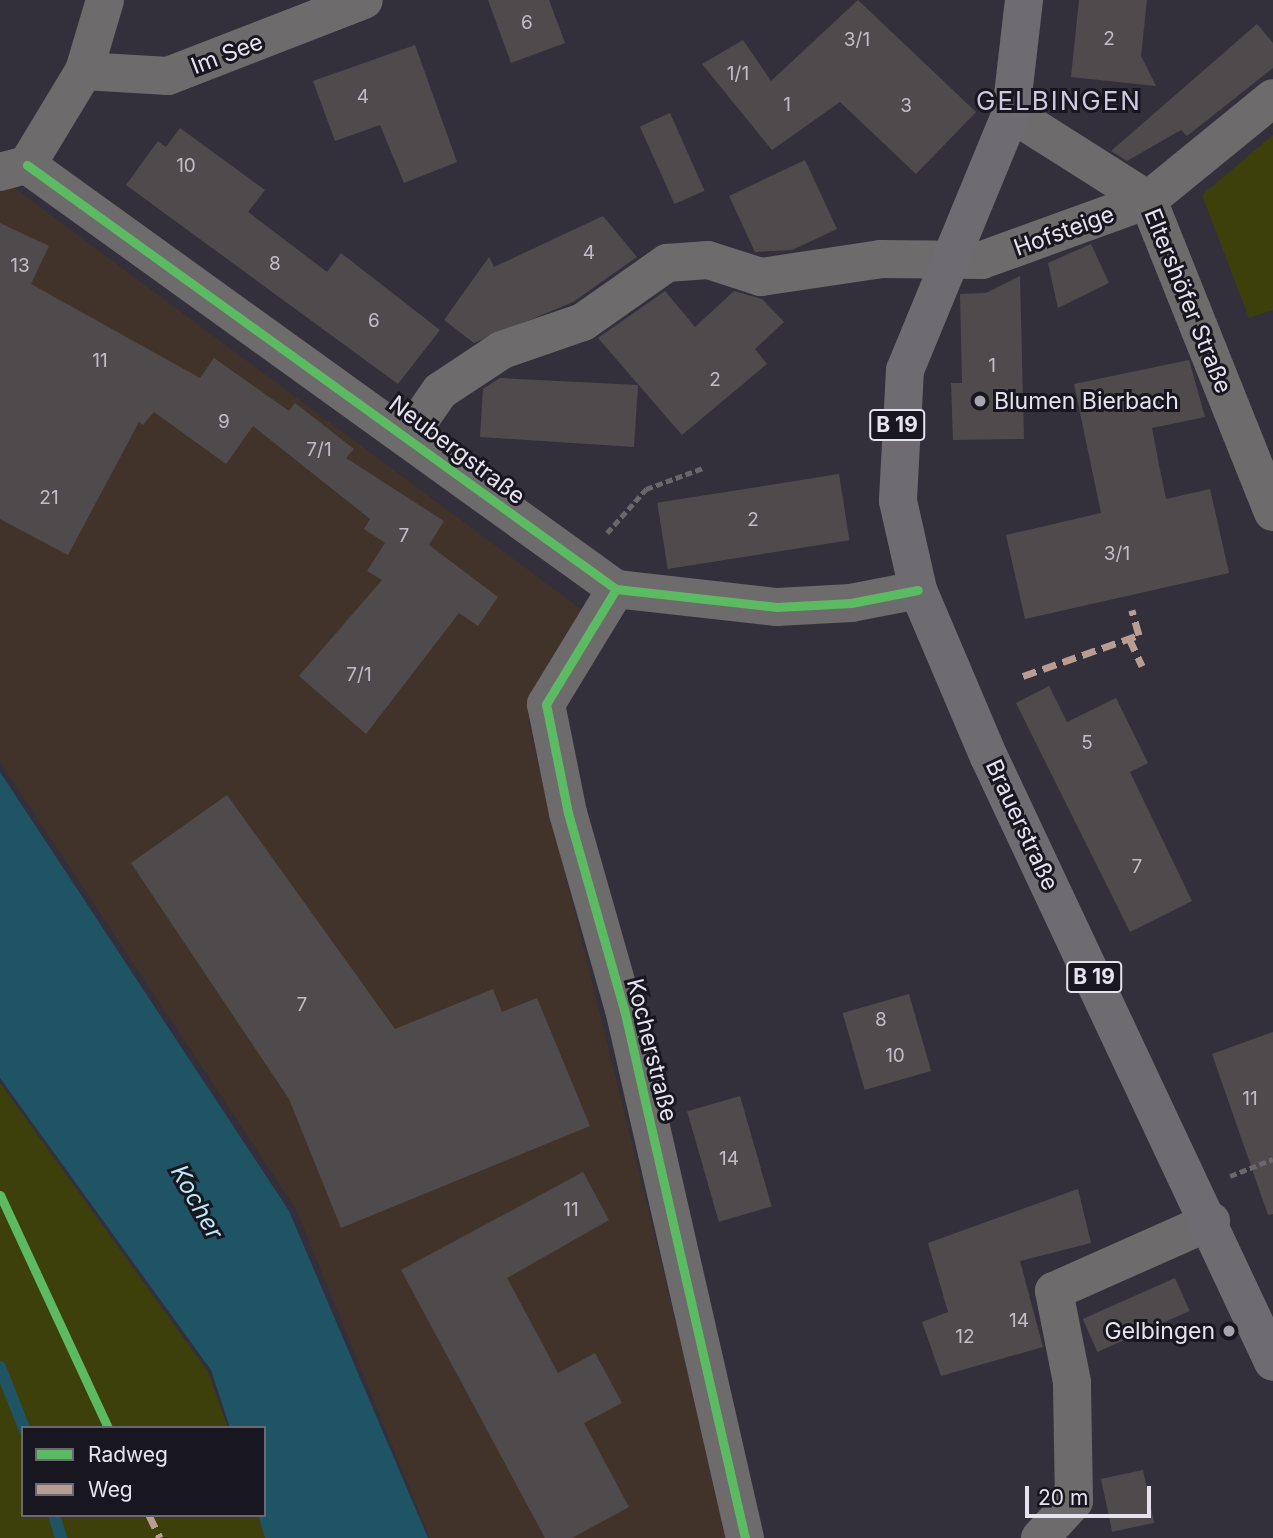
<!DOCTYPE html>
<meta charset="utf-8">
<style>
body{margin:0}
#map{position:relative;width:1273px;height:1538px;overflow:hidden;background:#33303b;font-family:Inter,sans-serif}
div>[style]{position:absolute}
.industrial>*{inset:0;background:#41332a}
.green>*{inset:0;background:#3d400a}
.water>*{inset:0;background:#1f5464}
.stream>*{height:12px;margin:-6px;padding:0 6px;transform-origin:6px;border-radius:6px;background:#1f5464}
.building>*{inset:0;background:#4f4b4d;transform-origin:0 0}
.path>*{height:4.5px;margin-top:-2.25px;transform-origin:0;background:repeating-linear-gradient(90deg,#6a676c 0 7px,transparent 0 10.5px)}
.minor>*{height:38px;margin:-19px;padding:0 19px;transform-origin:19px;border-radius:19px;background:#6e6b6d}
.major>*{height:38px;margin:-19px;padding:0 19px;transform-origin:19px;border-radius:19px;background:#6f6c71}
.quiet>*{height:7px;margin-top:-3.5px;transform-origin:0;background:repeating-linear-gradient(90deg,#b99d93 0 14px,transparent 0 21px)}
.cycleway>*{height:9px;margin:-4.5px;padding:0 4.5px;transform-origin:4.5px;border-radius:4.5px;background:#5cba63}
.dots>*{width:19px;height:19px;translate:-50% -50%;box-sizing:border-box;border:4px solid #18161e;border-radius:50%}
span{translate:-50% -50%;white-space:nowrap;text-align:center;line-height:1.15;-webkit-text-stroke:6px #18161e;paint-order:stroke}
.number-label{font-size:19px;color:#c0bdc6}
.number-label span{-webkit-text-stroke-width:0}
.shield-label span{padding:2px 5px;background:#18161e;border:2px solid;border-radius:5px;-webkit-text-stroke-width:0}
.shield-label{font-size:21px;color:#e6e3ef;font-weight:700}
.street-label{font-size:23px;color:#e6e3ef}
.poi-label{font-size:23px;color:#e6e3ef}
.left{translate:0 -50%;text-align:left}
.right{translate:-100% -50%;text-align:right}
.water-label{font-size:24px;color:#b8eafa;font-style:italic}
.quarter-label{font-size:26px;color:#cfc9e1;letter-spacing:2px}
.legend{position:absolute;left:21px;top:1426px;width:245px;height:91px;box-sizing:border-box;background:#18161e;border:2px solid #6a6872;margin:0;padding:9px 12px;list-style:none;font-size:21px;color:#e6e3ef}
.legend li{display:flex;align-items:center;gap:14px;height:35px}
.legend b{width:35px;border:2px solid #6a6872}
.scale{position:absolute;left:1025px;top:1486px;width:126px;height:32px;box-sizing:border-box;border:4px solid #e6e3ef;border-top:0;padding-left:9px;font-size:21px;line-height:24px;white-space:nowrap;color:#e6e3ef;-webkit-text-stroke:5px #18161e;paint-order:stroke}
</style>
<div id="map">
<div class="industrial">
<i style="clip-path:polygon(9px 184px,582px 610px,528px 722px,729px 1538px,430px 1538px,296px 1209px,0 762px,0 187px)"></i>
</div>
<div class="green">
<i style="clip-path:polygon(1273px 135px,1273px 310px,1249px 318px,1202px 195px)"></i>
<i style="clip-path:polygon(0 1083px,208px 1372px,228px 1428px,23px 1428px,23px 1515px,260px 1515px,268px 1538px,0 1538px)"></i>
</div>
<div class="water">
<i style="clip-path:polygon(0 772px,289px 1211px,428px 1538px,265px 1538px,258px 1515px,264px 1515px,264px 1428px,230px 1428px,211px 1370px,0 1078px)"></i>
</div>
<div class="stream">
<i style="left:0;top:1367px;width:66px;rotate:68.5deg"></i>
<i style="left:54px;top:1515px;width:24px;rotate:73deg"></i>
</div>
<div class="building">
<i style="clip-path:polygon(488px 0,549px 0,565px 43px,511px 63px)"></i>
<i style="clip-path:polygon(858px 0,976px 112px,916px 174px,840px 102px,772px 150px,702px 64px,743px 40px,771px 81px)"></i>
<i style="clip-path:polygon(1079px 0,1147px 0,1141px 56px,1156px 86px,1071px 77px)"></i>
<i style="clip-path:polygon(1257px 24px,1273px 43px,1273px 68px,1187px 136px,1181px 130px,1127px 161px,1111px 151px)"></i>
<i style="clip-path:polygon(415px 45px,457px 162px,404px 183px,380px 125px,335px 141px,313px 81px)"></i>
<i style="left:670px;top:113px;width:85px;height:33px;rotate:66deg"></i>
<i style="clip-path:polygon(180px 128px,265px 190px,248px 212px,327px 272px,341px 253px,440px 330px,398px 384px,126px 185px,158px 141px,166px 147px)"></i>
<i style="clip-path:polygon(805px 160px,837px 229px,792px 250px,755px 252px,729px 196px)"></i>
<i style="clip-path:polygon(603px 216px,637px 257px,573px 302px,474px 343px,444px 320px,489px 257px,494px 267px)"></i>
<i style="clip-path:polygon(0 223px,49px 246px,31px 284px,200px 378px,214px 358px,289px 411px,295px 403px,354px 449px,346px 458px,444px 521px,429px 545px,498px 597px,478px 626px,459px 613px,366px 734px,299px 676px,382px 580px,367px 571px,385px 543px,364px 529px,370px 519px,253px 426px,226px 464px,154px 412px,143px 425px,139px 422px,68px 555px,0 519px)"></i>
<i style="clip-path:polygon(1091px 244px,1109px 283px,1058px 308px,1048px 263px)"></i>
<i style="clip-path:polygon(1020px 276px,1024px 439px,953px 440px,951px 383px,962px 383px,960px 294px,986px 293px)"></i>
<i style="clip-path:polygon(665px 291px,695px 327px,734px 291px,762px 299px,784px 322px,755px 349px,767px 364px,682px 435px,598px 338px)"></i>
<i style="clip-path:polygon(1189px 360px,1205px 417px,1152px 428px,1159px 465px,1166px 499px,1210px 489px,1229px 573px,1025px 619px,1006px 535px,1101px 513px,1074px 384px)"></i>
<i style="clip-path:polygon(500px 378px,638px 385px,634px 447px,480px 437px,483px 389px)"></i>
<i style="left:839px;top:474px;width:67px;height:184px;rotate:81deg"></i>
<i style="clip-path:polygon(1049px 686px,1067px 722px,1116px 698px,1148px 763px,1130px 772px,1192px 901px,1130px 932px,1016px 703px)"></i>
<i style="clip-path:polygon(227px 795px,395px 1029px,493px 989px,502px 1012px,537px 998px,590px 1126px,341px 1228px,289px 1099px,131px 863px)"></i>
<i style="left:909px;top:994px;width:80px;height:69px;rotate:74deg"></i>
<i style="clip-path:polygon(1273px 1032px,1273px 1214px,1268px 1215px,1212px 1054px)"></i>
<i style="left:740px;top:1096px;width:115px;height:55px;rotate:74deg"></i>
<i style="clip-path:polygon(583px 1172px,609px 1220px,507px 1278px,558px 1373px,595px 1353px,622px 1403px,584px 1423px,629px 1507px,572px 1538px,545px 1538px,401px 1270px)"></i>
<i style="clip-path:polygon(1078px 1189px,1091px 1243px,1020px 1261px,1043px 1347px,941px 1376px,922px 1322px,948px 1312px,928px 1243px)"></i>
<i style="left:1175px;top:1278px;width:36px;height:101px;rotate:66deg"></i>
<i style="left:1143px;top:1470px;width:54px;height:43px;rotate:78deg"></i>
</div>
<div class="path">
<i style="left:607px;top:533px;width:59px;rotate:-48.4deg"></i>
<i style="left:646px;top:489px;width:61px;rotate:-20.2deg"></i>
<i style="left:1230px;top:1176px;width:46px;rotate:-21.6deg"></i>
</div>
<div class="minor">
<i style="left:84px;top:71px;width:84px;rotate:3.4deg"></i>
<i style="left:168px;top:76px;width:210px;rotate:-21.2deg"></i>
<i style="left:1011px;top:113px;width:162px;rotate:32.4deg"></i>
<i style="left:1148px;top:200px;width:336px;rotate:68.2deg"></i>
<i style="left:27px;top:165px;width:726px;rotate:35.75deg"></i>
<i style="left:616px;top:589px;width:162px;rotate:6.4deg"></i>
<i style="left:777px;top:607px;width:74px;rotate:-3.1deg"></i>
<i style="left:851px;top:603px;width:68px;rotate:-11deg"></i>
<i style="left:0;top:172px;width:28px;rotate:-15deg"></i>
<i style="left:27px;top:165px;width:110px;rotate:-58.8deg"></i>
<i style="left:84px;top:71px;width:74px;rotate:-73.5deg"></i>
<i style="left:408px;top:437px;width:56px;rotate:-55.2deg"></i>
<i style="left:440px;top:391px;width:74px;rotate:-33.5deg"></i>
<i style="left:502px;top:350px;width:86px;rotate:-19.1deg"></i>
<i style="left:583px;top:322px;width:103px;rotate:-35.1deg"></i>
<i style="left:667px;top:263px;width:41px;rotate:-4.2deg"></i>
<i style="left:708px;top:260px;width:56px;rotate:17.8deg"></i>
<i style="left:761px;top:277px;width:121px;rotate:-8.5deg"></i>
<i style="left:881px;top:259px;width:101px;rotate:0.6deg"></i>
<i style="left:982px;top:260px;width:177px;rotate:-19.9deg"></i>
<i style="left:1148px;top:200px;width:161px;rotate:-39.2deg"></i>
<i style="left:616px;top:589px;width:135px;rotate:121.3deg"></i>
<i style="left:546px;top:704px;width:111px;rotate:78.6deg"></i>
<i style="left:568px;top:813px;width:204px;rotate:74.1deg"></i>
<i style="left:624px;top:1009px;width:543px;rotate:77.12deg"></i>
<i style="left:1040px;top:1538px;width:50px;rotate:-47.4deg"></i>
<i style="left:1074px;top:1501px;width:119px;rotate:-91deg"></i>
<i style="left:1072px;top:1382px;width:93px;rotate:-101.2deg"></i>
<i style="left:1054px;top:1291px;width:172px;rotate:-24deg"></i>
</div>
<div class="major">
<i style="left:1024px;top:0;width:114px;rotate:96.6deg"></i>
<i style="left:1011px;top:113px;width:278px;rotate:112.4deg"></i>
<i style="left:905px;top:370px;width:131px;rotate:93.1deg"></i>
<i style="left:898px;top:501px;width:91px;rotate:77.3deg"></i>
<i style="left:918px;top:590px;width:181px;rotate:67deg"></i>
<i style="left:989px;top:757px;width:668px;rotate:64.85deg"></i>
</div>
<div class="quiet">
<i style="left:1129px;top:638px;width:31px;rotate:65deg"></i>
<i style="left:1023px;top:676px;width:123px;rotate:-19.5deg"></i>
<i style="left:1139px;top:635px;width:26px;rotate:-106deg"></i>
<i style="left:149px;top:1515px;width:25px;rotate:64deg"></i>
</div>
<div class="cycleway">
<i style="left:27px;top:165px;width:726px;rotate:35.75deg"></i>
<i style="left:616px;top:589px;width:162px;rotate:6.4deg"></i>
<i style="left:777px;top:607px;width:74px;rotate:-3.1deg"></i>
<i style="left:851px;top:603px;width:68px;rotate:-11deg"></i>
<i style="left:616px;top:589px;width:135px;rotate:121.3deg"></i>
<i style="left:546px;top:704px;width:111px;rotate:78.6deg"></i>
<i style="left:568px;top:813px;width:204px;rotate:74.1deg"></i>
<i style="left:624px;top:1009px;width:543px;rotate:77.12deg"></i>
<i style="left:0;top:1195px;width:257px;rotate:65.1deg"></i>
</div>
<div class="dots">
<i style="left:980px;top:401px;background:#a7a4b0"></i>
<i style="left:1229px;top:1331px;background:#a7a4b0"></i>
</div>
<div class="number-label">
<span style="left:527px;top:23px">6</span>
<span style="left:1109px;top:39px">2</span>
<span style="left:857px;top:40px">3/1</span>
<span style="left:738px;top:74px">1/1</span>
<span style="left:363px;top:97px">4</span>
<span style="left:787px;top:105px">1</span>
<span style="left:906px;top:106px">3</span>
<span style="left:186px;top:166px">10</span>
<span style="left:589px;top:253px">4</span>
<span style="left:275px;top:264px">8</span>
<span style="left:20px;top:266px">13</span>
<span style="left:374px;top:321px">6</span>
<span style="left:100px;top:361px">11</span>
<span style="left:992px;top:366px">1</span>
<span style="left:715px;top:380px">2</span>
<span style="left:224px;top:422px">9</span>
<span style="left:319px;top:450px">7/1</span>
<span style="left:49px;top:498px">21</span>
<span style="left:753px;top:520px">2</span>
<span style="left:404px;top:536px">7</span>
<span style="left:1117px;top:554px">3/1</span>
<span style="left:359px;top:675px">7/1</span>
<span style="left:1087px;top:743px">5</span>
<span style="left:1137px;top:867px">7</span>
<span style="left:302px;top:1005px">7</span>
<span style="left:881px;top:1020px">8</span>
<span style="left:895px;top:1056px">10</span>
<span style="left:1250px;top:1099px">11</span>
<span style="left:729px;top:1159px">14</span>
<span style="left:571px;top:1210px">11</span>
<span style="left:1019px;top:1321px">14</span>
<span style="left:965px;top:1337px">12</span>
</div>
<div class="shield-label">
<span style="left:897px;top:425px">B 19</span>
<span style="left:1094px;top:977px">B 19</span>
</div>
<div class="street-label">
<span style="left:227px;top:54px;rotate:-21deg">Im See</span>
<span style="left:1064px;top:231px;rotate:-20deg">Hofsteige</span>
<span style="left:1188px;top:301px;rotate:68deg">Eltershöfer Straße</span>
<span style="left:457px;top:450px;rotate:37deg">Neubergstraße</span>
<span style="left:1022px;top:825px;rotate:65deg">Brauerstraße</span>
<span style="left:652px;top:1050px;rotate:76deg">Kocherstraße</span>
</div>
<div class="poi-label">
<span class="left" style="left:994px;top:401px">Blumen Bierbach</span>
<span class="right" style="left:1215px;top:1331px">Gelbingen</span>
</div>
<div class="water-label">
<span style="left:197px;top:1202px;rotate:61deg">Kocher</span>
</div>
<div class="quarter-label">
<span style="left:1059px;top:101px">GELBINGEN</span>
</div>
<ul class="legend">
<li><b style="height:9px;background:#5cba63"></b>Radweg</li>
<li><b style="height:9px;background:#b99d93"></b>Weg</li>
</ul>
<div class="scale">20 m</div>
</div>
